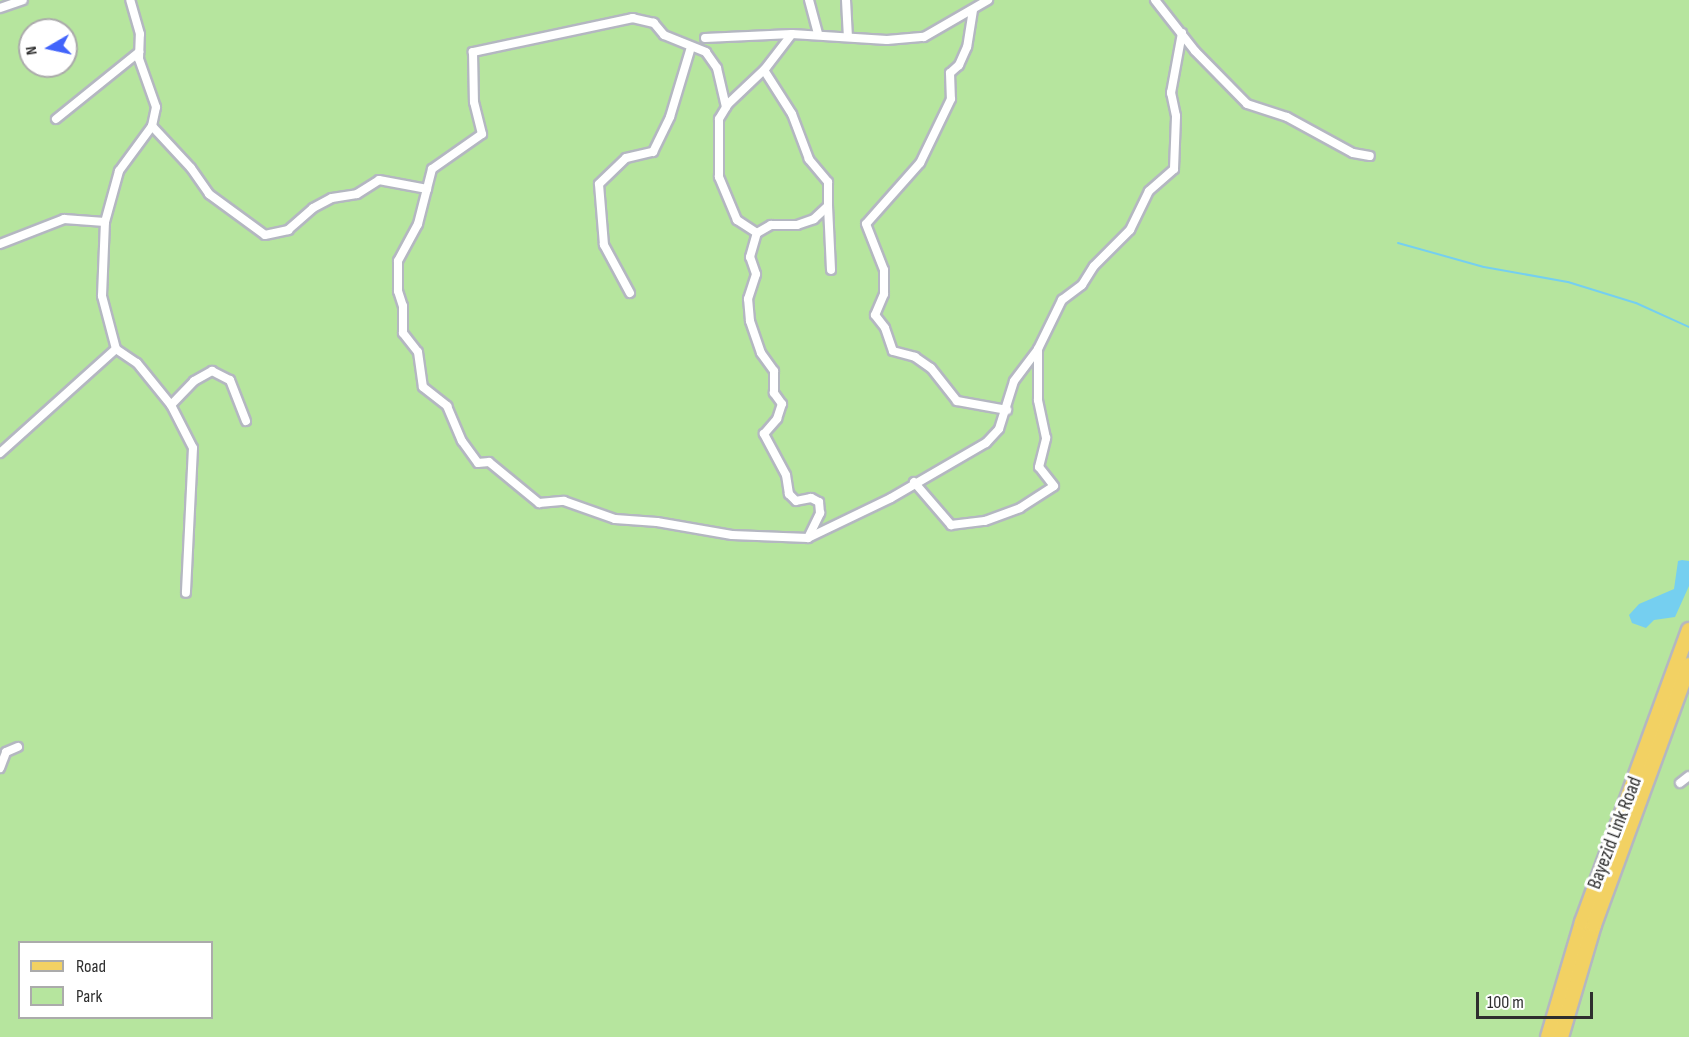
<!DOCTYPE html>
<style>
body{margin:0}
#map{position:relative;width:1689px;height:1037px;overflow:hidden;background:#efe9e1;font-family:"Sofia Sans Condensed",sans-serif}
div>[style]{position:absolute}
.green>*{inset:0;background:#b6e59e}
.water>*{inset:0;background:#75cff0}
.stream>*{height:2px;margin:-1px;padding:0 1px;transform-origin:1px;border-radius:1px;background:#75cff0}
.roads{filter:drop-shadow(2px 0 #b4b7c1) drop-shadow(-2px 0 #b4b7c1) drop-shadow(0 2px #b4b7c1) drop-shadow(0 -2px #b4b7c1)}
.minor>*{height:8px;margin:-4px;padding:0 4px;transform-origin:4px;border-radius:4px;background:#fff}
.primary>*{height:14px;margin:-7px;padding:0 7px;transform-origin:7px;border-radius:7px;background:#f2d163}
span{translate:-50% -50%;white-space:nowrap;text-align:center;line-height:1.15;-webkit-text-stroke:6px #fff;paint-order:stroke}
.street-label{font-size:20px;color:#2e2e2e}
.legend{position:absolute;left:18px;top:941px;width:195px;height:78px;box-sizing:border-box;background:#fff;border:2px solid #ababab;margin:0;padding:8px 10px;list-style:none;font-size:18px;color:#2e2e2e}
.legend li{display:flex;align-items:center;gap:12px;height:30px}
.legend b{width:30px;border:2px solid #ababab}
.north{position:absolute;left:18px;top:18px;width:60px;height:60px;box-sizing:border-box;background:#fff;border:2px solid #ababab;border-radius:50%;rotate:261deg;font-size:16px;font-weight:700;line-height:24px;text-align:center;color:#2e2e2e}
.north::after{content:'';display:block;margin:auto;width:21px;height:27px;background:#4264fb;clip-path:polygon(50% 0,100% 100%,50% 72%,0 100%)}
.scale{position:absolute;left:1476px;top:992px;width:117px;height:27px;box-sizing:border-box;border:3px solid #2e2e2e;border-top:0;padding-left:8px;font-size:18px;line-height:21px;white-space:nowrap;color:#2e2e2e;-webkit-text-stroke:4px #fff;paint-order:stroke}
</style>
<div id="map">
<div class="green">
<i style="clip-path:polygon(evenodd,0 0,1689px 0,1689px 1037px,0 1037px,0 0,30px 30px,66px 30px,66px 66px,30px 66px,30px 30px,0 0,20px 942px,212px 942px,212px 1018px,20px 1018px,20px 942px)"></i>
</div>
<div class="water">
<i style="clip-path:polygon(1682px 560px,1689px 561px,1689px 586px,1675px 617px,1654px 620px,1646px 628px,1632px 623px,1629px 615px,1639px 604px,1674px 589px,1678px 561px)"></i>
</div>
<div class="stream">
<i style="left:1398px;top:243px;width:89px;rotate:15.6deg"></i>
<i style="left:1484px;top:267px;width:85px;rotate:10.1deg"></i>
<i style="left:1568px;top:282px;width:71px;rotate:17.2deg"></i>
<i style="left:1636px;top:303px;width:58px;rotate:24.4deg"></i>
</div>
<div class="roads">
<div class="minor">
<i style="left:809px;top:0;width:34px;rotate:75deg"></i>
<i style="left:846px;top:0;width:35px;rotate:87deg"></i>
<i style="left:1155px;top:0;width:65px;rotate:51.9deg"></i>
<i style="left:1195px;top:51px;width:74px;rotate:45.5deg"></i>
<i style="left:1247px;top:104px;width:42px;rotate:18deg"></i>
<i style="left:1287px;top:117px;width:75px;rotate:28.6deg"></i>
<i style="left:1353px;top:153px;width:17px;rotate:10deg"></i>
<i style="left:0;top:8px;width:24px;rotate:-19deg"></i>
<i style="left:973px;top:10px;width:37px;rotate:99deg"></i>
<i style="left:967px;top:47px;width:20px;rotate:114deg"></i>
<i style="left:959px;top:65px;width:12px;rotate:138deg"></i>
<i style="left:950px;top:73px;width:26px;rotate:88deg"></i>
<i style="left:951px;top:99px;width:71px;rotate:115.8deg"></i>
<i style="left:920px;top:163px;width:81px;rotate:131.5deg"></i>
<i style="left:866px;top:224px;width:49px;rotate:68.6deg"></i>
<i style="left:884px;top:270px;width:24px;rotate:90deg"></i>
<i style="left:884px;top:294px;width:23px;rotate:113deg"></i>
<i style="left:875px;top:315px;width:16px;rotate:52deg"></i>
<i style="left:885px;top:328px;width:24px;rotate:71deg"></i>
<i style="left:893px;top:351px;width:23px;rotate:15deg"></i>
<i style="left:915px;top:357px;width:19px;rotate:35deg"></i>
<i style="left:931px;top:368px;width:42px;rotate:51.8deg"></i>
<i style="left:957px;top:401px;width:51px;rotate:10.2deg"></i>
<i style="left:705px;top:38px;width:87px;rotate:-2.6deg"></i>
<i style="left:726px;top:107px;width:40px;rotate:-103deg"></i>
<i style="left:717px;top:68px;width:19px;rotate:-125deg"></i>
<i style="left:706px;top:52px;width:45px;rotate:-158deg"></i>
<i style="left:664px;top:35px;width:16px;rotate:-130deg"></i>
<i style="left:654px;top:23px;width:22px;rotate:-167deg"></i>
<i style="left:633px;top:18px;width:164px;rotate:168deg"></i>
<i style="left:473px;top:52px;width:50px;rotate:88.9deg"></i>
<i style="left:474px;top:102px;width:33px;rotate:76deg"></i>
<i style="left:482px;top:134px;width:61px;rotate:145deg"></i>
<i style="left:432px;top:169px;width:57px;rotate:104.3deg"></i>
<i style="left:418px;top:224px;width:42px;rotate:118.4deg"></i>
<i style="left:398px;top:261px;width:30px;rotate:90deg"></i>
<i style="left:398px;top:291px;width:16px;rotate:72deg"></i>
<i style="left:403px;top:306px;width:27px;rotate:90deg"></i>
<i style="left:403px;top:333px;width:24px;rotate:52deg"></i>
<i style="left:418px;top:352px;width:35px;rotate:82deg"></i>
<i style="left:423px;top:387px;width:31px;rotate:38deg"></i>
<i style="left:447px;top:406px;width:38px;rotate:67deg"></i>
<i style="left:462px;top:441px;width:27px;rotate:54deg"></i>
<i style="left:478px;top:463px;width:11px;rotate:-5deg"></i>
<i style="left:489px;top:462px;width:65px;rotate:39.4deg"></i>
<i style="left:539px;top:503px;width:25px;rotate:-5deg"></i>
<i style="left:564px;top:501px;width:54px;rotate:19.4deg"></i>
<i style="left:615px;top:519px;width:42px;rotate:4.1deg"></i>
<i style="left:657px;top:522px;width:76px;rotate:9.8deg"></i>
<i style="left:732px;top:535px;width:76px;rotate:2.3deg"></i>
<i style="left:808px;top:538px;width:92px;rotate:-25.7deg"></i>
<i style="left:891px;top:498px;width:110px;rotate:-30.1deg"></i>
<i style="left:986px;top:443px;width:19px;rotate:-47deg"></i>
<i style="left:999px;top:429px;width:50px;rotate:-72.6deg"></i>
<i style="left:1014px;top:381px;width:40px;rotate:-53deg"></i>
<i style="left:56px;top:119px;width:107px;rotate:-38.9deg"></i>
<i style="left:152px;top:126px;width:57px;rotate:47.1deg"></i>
<i style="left:191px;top:168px;width:32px;rotate:55deg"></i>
<i style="left:209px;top:194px;width:69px;rotate:36.2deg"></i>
<i style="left:265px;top:235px;width:24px;rotate:-12deg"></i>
<i style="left:288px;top:230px;width:33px;rotate:-41deg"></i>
<i style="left:313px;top:208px;width:21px;rotate:-28deg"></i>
<i style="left:332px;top:198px;width:25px;rotate:-9deg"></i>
<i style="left:357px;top:194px;width:26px;rotate:-32deg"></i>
<i style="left:379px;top:180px;width:49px;rotate:10.6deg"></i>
<i style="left:828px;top:206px;width:64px;rotate:87.3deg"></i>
<i style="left:757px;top:233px;width:16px;rotate:-30deg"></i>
<i style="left:771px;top:225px;width:26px"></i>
<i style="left:797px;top:225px;width:18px;rotate:-19deg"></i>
<i style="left:814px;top:219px;width:19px;rotate:-43deg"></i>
<i style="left:828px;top:206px;width:24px;rotate:-90deg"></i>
<i style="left:828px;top:182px;width:30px;rotate:-130deg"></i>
<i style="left:809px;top:159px;width:48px;rotate:-110.7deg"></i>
<i style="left:792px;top:114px;width:52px;rotate:-122.5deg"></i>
<i style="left:0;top:244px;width:69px;rotate:-21.3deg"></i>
<i style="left:64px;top:219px;width:41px;rotate:4.2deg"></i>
<i style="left:630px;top:293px;width:55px;rotate:-118.4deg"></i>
<i style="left:604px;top:245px;width:61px;rotate:-94.7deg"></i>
<i style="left:599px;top:184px;width:37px;rotate:-44deg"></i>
<i style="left:626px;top:158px;width:28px;rotate:-13deg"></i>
<i style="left:653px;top:152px;width:39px;rotate:-64deg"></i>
<i style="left:670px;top:117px;width:73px;rotate:-73.3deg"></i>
<i style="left:116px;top:349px;width:25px;rotate:34deg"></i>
<i style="left:137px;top:363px;width:54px;rotate:51deg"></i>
<i style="left:171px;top:405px;width:48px;rotate:62.9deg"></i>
<i style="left:193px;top:448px;width:145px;rotate:92.8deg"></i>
<i style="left:171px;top:405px;width:33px;rotate:-46deg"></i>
<i style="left:194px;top:381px;width:21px;rotate:-29deg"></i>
<i style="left:212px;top:371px;width:20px;rotate:27deg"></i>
<i style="left:230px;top:380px;width:44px;rotate:68.7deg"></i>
<i style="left:0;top:453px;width:156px;rotate:-41.9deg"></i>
<i style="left:116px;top:349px;width:55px;rotate:-104.8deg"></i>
<i style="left:102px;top:296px;width:74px;rotate:-87.7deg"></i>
<i style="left:105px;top:222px;width:53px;rotate:-74.6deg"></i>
<i style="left:119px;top:171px;width:56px;rotate:-53.7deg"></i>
<i style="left:152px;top:126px;width:19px;rotate:-78deg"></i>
<i style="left:156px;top:107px;width:51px;rotate:-109.5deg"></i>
<i style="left:139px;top:59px;width:25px;rotate:-88deg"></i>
<i style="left:140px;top:34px;width:35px;rotate:-106deg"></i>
<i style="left:914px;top:482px;width:57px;rotate:49.3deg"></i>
<i style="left:951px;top:525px;width:34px;rotate:-7deg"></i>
<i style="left:985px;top:521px;width:37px;rotate:-20deg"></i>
<i style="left:1020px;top:508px;width:40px;rotate:-32.9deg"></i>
<i style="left:1054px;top:486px;width:24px;rotate:-128deg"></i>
<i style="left:1039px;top:467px;width:30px;rotate:-76deg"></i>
<i style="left:1046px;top:438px;width:39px;rotate:-102deg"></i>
<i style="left:1038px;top:400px;width:51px;rotate:-90deg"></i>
<i style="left:1038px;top:349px;width:55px;rotate:-63.9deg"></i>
<i style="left:1062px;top:300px;width:25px;rotate:-37deg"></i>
<i style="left:1082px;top:285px;width:22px;rotate:-58deg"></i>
<i style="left:1094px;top:266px;width:51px;rotate:-45deg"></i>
<i style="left:1130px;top:230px;width:43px;rotate:-64deg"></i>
<i style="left:1149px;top:191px;width:33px;rotate:-41deg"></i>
<i style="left:1174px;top:169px;width:53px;rotate:-87.8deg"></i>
<i style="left:1176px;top:116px;width:24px;rotate:-102deg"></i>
<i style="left:1171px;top:93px;width:61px;rotate:-79.6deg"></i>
<i style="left:808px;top:538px;width:28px;rotate:-64deg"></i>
<i style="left:820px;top:513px;width:11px;rotate:-95deg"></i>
<i style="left:819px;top:502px;width:9px;rotate:-153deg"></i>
<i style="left:811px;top:498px;width:15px;rotate:169deg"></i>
<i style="left:796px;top:501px;width:10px;rotate:-135deg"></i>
<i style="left:789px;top:494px;width:19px;rotate:-99deg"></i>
<i style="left:786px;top:475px;width:47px;rotate:-118.2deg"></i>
<i style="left:764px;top:434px;width:20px;rotate:-49deg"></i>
<i style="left:777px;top:419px;width:16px;rotate:-72deg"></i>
<i style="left:782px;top:404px;width:14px;rotate:-126deg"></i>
<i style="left:774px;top:393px;width:22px;rotate:-90deg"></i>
<i style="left:774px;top:371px;width:22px;rotate:-126deg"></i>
<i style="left:761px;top:353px;width:34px;rotate:-109deg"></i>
<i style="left:750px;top:321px;width:22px;rotate:-95deg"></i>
<i style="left:748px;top:299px;width:26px;rotate:-72deg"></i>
<i style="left:756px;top:274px;width:18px;rotate:-109deg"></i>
<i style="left:750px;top:257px;width:25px;rotate:-74deg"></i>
<i style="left:757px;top:233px;width:24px;rotate:-147deg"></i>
<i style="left:737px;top:220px;width:47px;rotate:-112.7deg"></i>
<i style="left:719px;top:177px;width:58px;rotate:-90deg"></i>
<i style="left:719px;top:119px;width:17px;rotate:-59deg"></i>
<i style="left:728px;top:104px;width:51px;rotate:-43.4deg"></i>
<i style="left:765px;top:69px;width:44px;rotate:-52.4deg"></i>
<i style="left:792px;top:34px;width:95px;rotate:3.6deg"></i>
<i style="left:887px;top:40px;width:37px;rotate:-5deg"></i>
<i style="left:924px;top:37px;width:74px;rotate:-30deg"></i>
<i style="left:0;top:768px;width:17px;rotate:-69deg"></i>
<i style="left:6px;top:752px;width:13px;rotate:-23deg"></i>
<i style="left:1680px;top:783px;width:11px;rotate:-38deg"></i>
</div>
<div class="primary">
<i style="left:1548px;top:1037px;width:120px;rotate:-73.5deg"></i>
<i style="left:1582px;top:922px;width:311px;rotate:-69.9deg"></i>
<i style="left:1561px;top:1037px;width:117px;rotate:-73.6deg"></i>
<i style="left:1594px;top:925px;width:277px;rotate:-69.9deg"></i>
</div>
</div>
<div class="street-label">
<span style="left:1615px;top:833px;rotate:-69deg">Bayezid Link Road</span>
</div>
<ul class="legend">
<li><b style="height:8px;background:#f2d163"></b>Road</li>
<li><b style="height:16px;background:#b6e59e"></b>Park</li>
</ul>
<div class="north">N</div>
<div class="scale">100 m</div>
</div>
